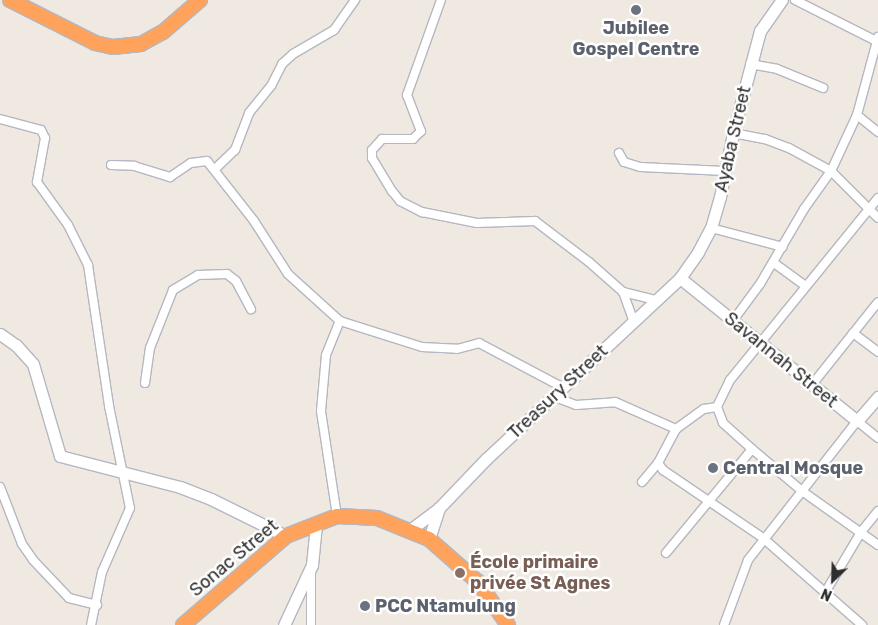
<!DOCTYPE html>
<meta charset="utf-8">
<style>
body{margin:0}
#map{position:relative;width:878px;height:625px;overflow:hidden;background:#efe9e1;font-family:Rubik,sans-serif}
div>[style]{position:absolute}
.roads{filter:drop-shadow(1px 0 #b4b7c1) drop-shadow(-1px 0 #b4b7c1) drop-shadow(0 1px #b4b7c1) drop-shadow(0 -1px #b4b7c1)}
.street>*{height:8px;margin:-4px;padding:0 4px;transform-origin:4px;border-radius:4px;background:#fff}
.secondary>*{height:11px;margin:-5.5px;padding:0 5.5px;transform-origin:5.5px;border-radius:5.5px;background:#fff}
.highway>*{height:14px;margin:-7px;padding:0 7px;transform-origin:7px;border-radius:7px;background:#ffa35c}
.dots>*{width:14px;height:14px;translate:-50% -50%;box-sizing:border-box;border:2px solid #fff;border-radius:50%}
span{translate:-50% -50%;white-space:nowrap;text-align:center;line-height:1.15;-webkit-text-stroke:5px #fff;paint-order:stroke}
.worship-label{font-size:18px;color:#5b616d;font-weight:700}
.left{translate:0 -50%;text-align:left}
.street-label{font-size:18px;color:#2e2e2e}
.education-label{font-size:18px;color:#785e54;font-weight:700}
.north{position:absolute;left:808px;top:555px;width:50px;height:50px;-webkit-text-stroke:4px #fff;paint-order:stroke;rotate:204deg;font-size:14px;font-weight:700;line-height:20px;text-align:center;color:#2e2e2e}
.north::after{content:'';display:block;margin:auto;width:18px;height:22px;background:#2e2e2e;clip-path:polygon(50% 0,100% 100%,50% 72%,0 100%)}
</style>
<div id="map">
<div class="roads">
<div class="street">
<i style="left:441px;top:0;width:101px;rotate:109.7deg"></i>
<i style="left:407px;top:95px;width:39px;rotate:69deg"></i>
<i style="left:421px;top:131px;width:11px;rotate:135deg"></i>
<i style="left:413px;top:139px;width:31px;rotate:180deg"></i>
<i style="left:382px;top:139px;width:15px;rotate:132deg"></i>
<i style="left:372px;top:150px;width:8px;rotate:90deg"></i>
<i style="left:372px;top:158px;width:39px;rotate:59deg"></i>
<i style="left:392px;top:191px;width:13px;rotate:51deg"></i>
<i style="left:400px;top:201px;width:25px;rotate:27deg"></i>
<i style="left:422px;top:212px;width:56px;rotate:11.3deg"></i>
<i style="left:477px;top:223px;width:58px;rotate:-2deg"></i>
<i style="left:535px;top:221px;width:68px;rotate:37.2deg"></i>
<i style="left:589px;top:262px;width:45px;rotate:41.4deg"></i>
<i style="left:623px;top:292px;width:32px;rotate:70deg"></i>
<i style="left:795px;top:0;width:93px;rotate:26.8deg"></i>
<i style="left:750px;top:64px;width:27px;rotate:10deg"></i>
<i style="left:777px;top:69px;width:50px;rotate:22.4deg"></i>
<i style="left:857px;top:115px;width:27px;rotate:39deg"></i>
<i style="left:0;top:119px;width:42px;rotate:15deg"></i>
<i style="left:41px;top:130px;width:9px;rotate:63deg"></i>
<i style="left:45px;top:138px;width:45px;rotate:100.3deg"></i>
<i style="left:37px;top:182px;width:53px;rotate:54.2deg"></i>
<i style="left:68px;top:225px;width:45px;rotate:63.4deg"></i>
<i style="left:88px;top:265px;width:143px;rotate:81.5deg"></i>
<i style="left:109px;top:406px;width:104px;rotate:78.4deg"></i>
<i style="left:130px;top:508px;width:70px;rotate:113.6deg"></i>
<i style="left:102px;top:572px;width:54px;rotate:101.7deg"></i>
<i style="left:733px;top:133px;width:33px;rotate:11deg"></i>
<i style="left:765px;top:139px;width:26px;rotate:21deg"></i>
<i style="left:789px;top:148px;width:48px;rotate:28.7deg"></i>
<i style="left:831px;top:171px;width:66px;rotate:45deg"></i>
<i style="left:619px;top:153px;width:10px;rotate:61deg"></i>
<i style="left:624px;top:162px;width:17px;rotate:17deg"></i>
<i style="left:640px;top:167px;width:85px;rotate:2.7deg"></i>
<i style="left:111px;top:165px;width:23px;rotate:2deg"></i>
<i style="left:134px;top:166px;width:38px;rotate:17deg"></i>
<i style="left:170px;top:177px;width:25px;rotate:-34deg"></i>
<i style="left:191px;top:163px;width:16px;rotate:-7deg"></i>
<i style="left:207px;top:161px;width:76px;rotate:51.9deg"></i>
<i style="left:254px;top:221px;width:63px;rotate:57.3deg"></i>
<i style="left:288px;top:274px;width:70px;rotate:42.1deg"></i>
<i style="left:340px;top:321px;width:86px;rotate:17.6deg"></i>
<i style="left:422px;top:347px;width:35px;rotate:3deg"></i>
<i style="left:457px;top:349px;width:23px;rotate:-15deg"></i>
<i style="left:479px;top:343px;width:96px;rotate:27.9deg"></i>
<i style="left:215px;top:169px;width:28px;rotate:-44deg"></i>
<i style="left:235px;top:150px;width:40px;rotate:-69deg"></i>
<i style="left:249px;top:113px;width:35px;rotate:-51deg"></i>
<i style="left:271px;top:86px;width:25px;rotate:-63deg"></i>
<i style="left:282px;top:64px;width:15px;rotate:-42deg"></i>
<i style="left:293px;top:54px;width:48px;rotate:-30.3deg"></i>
<i style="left:334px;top:30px;width:37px;rotate:-55deg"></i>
<i style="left:878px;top:198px;width:235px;rotate:129.1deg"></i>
<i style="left:730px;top:380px;width:30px;rotate:116deg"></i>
<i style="left:717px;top:407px;width:17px;rotate:69deg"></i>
<i style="left:723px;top:423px;width:39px;rotate:42deg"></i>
<i style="left:752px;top:449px;width:65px;rotate:40deg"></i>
<i style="left:802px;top:491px;width:93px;rotate:35.4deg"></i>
<i style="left:711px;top:228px;width:74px;rotate:14.8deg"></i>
<i style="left:774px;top:263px;width:39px;rotate:36deg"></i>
<i style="left:623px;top:292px;width:34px;rotate:14deg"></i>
<i style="left:732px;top:322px;width:47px;rotate:-53.6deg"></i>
<i style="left:760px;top:284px;width:87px;rotate:-59.6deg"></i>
<i style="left:804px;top:209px;width:47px;rotate:-54.6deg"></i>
<i style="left:831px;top:171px;width:62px;rotate:-65.1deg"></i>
<i style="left:857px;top:115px;width:81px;rotate:-74.9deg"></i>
<i style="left:853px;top:333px;width:31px;rotate:37deg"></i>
<i style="left:145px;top:383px;width:35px;rotate:-82deg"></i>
<i style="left:150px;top:348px;width:62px;rotate:-68.4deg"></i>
<i style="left:173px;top:290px;width:29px;rotate:-31deg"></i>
<i style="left:198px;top:275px;width:29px;rotate:-2deg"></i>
<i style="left:227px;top:274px;width:11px;rotate:38deg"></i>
<i style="left:236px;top:281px;width:32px;rotate:62deg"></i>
<i style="left:811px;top:386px;width:107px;rotate:-51.4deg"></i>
<i style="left:555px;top:397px;width:22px;rotate:21deg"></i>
<i style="left:576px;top:405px;width:39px;rotate:-4deg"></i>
<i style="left:615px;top:402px;width:67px;rotate:23.9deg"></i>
<i style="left:676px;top:429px;width:34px;rotate:-36deg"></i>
<i style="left:704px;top:409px;width:13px;rotate:-9deg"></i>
<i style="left:676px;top:429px;width:38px;rotate:118deg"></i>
<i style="left:658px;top:463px;width:9px;rotate:54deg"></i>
<i style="left:663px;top:470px;width:121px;rotate:34.2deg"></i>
<i style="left:763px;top:538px;width:132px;rotate:41.3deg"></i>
<i style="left:642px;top:482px;width:25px;rotate:-50deg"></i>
<i style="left:0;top:487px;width:61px;rotate:68.9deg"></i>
<i style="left:22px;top:544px;width:19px;rotate:55deg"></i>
<i style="left:33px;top:560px;width:52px;rotate:46.5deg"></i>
<i style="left:69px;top:598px;width:29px;rotate:14deg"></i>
<i style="left:337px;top:516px;width:106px;rotate:-98.7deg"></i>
<i style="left:321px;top:411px;width:56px;rotate:-84.9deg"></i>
<i style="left:326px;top:355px;width:37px;rotate:-68deg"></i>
<i style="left:666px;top:553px;width:135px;rotate:-50.4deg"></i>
<i style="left:826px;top:591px;width:69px;rotate:-59.3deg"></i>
<i style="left:861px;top:532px;width:27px;rotate:-51deg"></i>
<i style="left:311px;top:625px;width:53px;rotate:-90deg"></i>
<i style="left:724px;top:625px;width:69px;rotate:-69.7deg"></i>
<i style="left:748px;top:560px;width:177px;rotate:-51.9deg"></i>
<i style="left:857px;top:421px;width:27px;rotate:39deg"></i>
</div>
<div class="secondary">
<i style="left:680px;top:278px;width:228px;rotate:38.9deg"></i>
<i style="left:857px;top:421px;width:32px;rotate:-49deg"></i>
<i style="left:0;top:334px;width:19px;rotate:35deg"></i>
<i style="left:16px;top:345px;width:25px;rotate:48deg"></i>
<i style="left:33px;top:364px;width:96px;rotate:73.6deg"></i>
<i style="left:60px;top:456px;width:124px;rotate:14.5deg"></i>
<i style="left:180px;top:487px;width:33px;rotate:21deg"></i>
<i style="left:211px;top:499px;width:84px;rotate:26.3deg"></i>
<i style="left:410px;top:530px;width:36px;rotate:-37deg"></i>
<i style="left:439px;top:508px;width:68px;rotate:-46.2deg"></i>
<i style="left:486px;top:459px;width:265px;rotate:-43deg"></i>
<i style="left:680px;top:278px;width:32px;rotate:-55deg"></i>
<i style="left:698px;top:252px;width:27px;rotate:-62deg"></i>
<i style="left:711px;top:228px;width:32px;rotate:-74deg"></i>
<i style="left:720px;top:197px;width:65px;rotate:-78.5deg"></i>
<i style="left:733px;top:133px;width:106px;rotate:-75.2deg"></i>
<i style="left:760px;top:31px;width:38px;rotate:-55deg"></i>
<i style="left:429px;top:539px;width:33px;rotate:-72deg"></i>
<i style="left:284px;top:625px;width:66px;rotate:-65deg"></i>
<i style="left:312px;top:565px;width:40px;rotate:-84.3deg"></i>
</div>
<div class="highway">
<i style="left:10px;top:0;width:95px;rotate:26.8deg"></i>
<i style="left:95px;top:43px;width:18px;rotate:13deg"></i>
<i style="left:113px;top:47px;width:28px;rotate:-6deg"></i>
<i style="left:141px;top:44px;width:25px;rotate:-29deg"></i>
<i style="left:163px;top:32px;width:49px;rotate:-40.9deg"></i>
<i style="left:183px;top:625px;width:136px;rotate:-40.8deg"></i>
<i style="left:286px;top:536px;width:55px;rotate:-21.4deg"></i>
<i style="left:337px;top:516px;width:40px;rotate:2.9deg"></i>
<i style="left:377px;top:518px;width:56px;rotate:22deg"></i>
<i style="left:429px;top:539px;width:65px;rotate:41.3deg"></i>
<i style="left:478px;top:582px;width:52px;rotate:55.1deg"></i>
</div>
</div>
<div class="dots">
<i style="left:636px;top:10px;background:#6b7280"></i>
<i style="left:713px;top:468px;background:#6b7280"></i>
<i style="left:460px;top:573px;background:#8d6e63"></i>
<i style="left:365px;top:606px;background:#6b7280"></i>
</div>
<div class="worship-label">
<span style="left:636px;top:39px">Jubilee<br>Gospel Centre</span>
<span class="left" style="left:723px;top:468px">Central Mosque</span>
<span class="left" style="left:375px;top:606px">PCC Ntamulung</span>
</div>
<div class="street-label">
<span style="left:733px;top:139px;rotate:-77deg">Ayaba Street</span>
<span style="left:781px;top:360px;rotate:39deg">Savannah Street</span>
<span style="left:558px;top:392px;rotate:-43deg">Treasury Street</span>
<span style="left:234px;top:558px;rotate:-40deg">Sonac Street</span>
</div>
<div class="education-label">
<span class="left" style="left:470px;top:573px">École primaire<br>privée St Agnes</span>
</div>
<div class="north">N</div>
</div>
